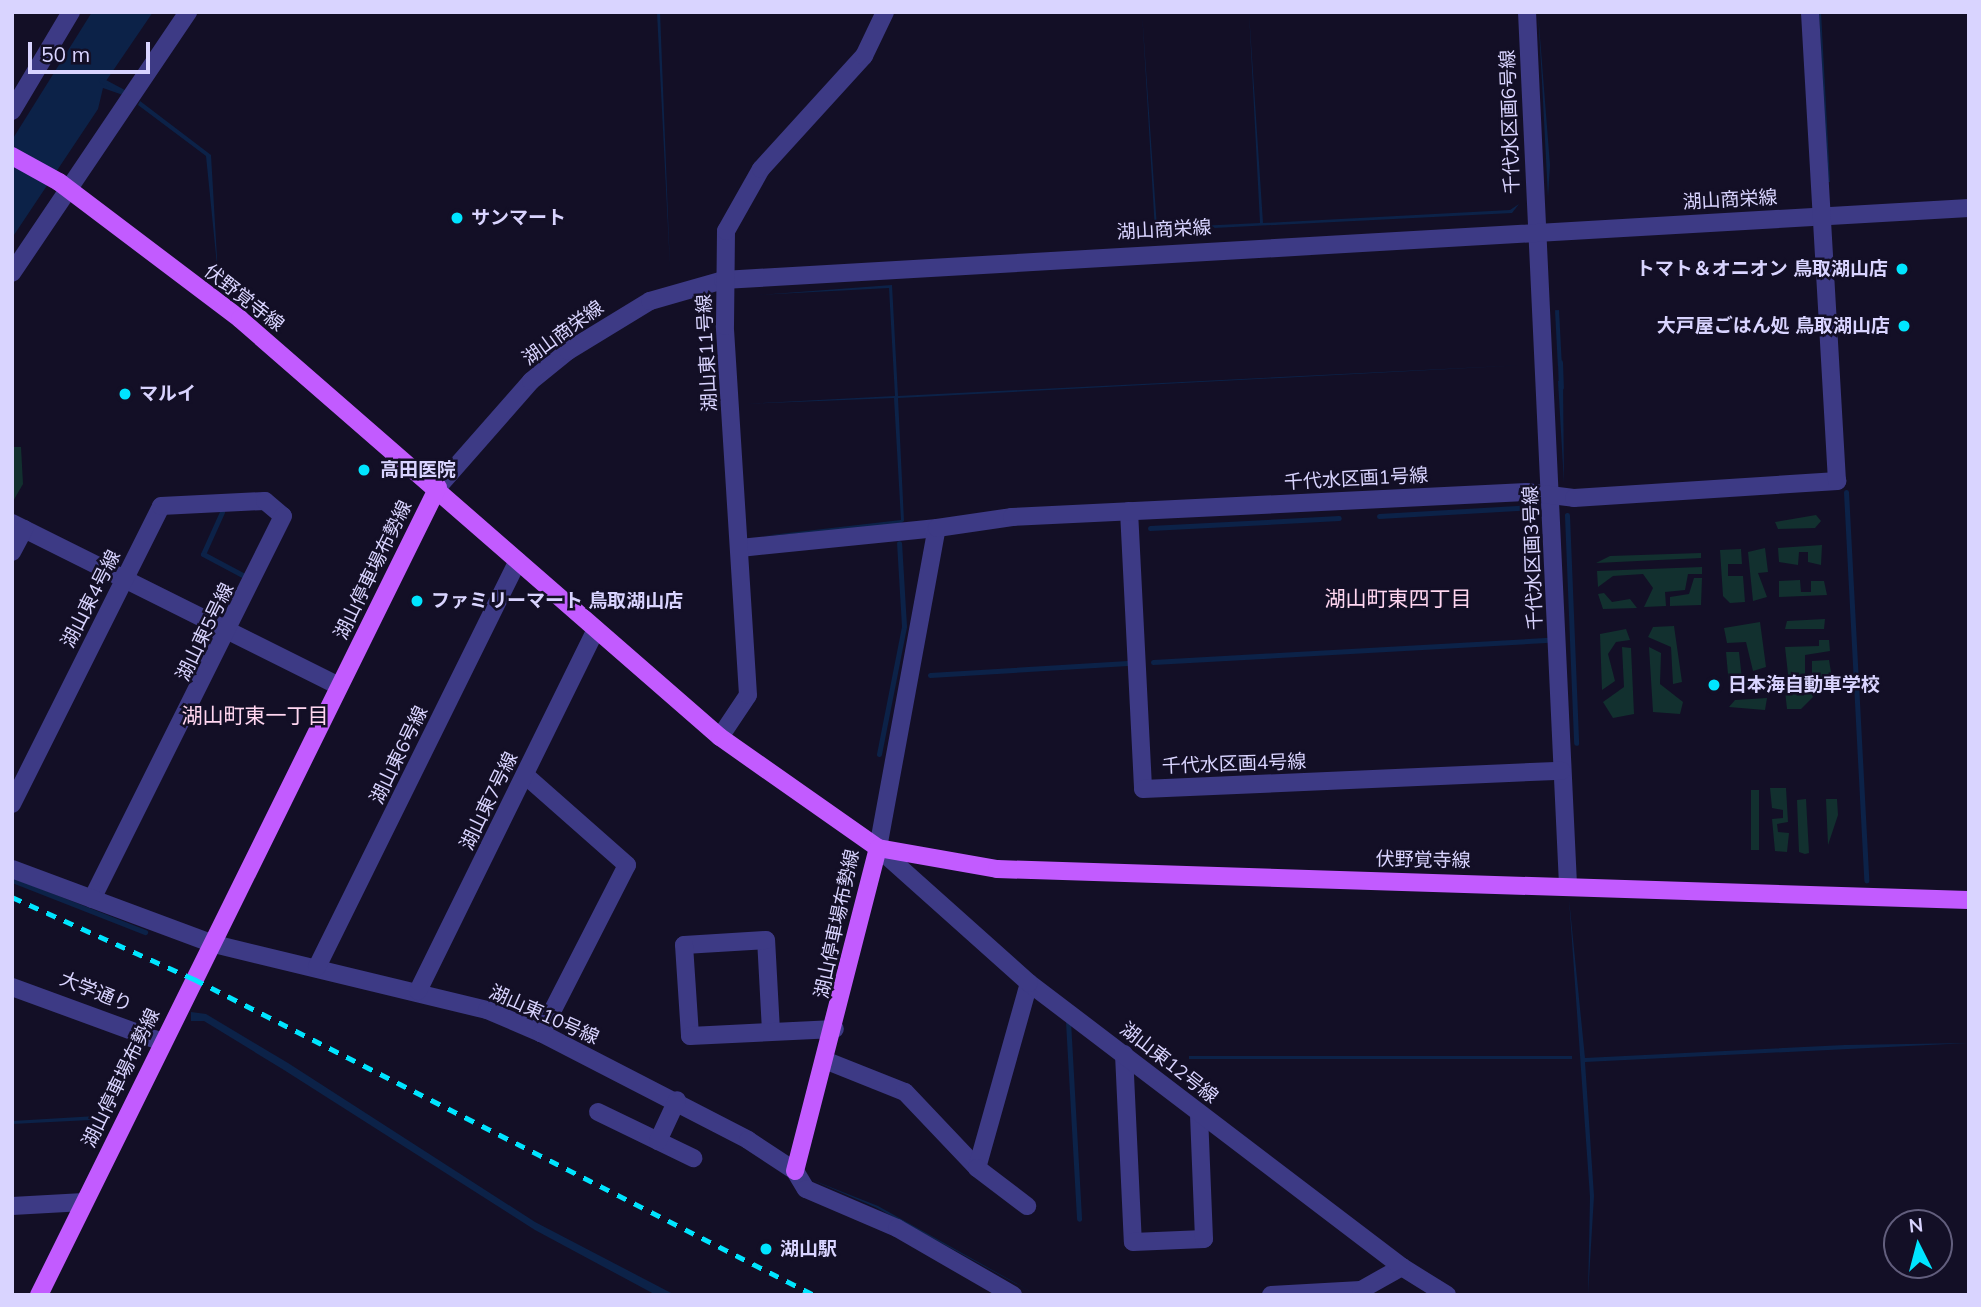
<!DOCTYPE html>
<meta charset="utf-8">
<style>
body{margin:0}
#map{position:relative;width:1981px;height:1307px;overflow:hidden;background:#130f26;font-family:Mulish,"Noto Sans JP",sans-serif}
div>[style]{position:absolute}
.green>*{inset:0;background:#12302f;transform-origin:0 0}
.water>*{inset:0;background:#0c2248;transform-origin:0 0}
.stream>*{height:5px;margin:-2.5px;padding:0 2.5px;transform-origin:2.5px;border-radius:2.5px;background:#0c2248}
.minor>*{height:18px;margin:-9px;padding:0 9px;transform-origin:9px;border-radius:9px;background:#3d3a85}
.major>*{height:18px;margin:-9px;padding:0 9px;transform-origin:9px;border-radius:9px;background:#c25bff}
.rail>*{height:5px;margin-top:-2.5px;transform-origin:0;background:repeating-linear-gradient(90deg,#00e5ff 0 10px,transparent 0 19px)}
.dots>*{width:19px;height:19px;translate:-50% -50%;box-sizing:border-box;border:4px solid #130f26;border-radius:50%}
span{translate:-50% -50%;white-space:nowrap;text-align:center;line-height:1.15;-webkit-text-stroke:5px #130f26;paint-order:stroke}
.street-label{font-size:19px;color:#d9d4ff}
.poi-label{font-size:19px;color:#d9d4ff;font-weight:700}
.left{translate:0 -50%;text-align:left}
.right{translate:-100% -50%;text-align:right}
.neighbourhood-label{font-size:21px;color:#ffd6f0}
.frame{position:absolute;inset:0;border:14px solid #d9d4ff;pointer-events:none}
.north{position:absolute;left:1883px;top:1209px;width:70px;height:70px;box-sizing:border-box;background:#130f26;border:2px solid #625e7d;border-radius:50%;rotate:354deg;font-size:19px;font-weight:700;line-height:28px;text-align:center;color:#d9d4ff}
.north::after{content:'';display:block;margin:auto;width:24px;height:32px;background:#00e5ff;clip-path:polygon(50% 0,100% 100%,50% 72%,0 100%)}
.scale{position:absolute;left:28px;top:42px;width:122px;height:32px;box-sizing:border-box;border:4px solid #d9d4ff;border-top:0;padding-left:9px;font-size:21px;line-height:24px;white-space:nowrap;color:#d9d4ff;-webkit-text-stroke:5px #130f26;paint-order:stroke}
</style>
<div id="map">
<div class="green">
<i style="clip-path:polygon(12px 447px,21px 447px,23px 484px,12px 503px)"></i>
<i style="clip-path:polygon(1816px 515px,1821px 521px,1815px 528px,1778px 529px,1775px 522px)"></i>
<i style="clip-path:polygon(1822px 545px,1821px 565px,1808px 562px,1808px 552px,1799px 552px,1798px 565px,1779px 562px,1778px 548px)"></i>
<i style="clip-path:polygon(1765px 548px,1768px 572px,1758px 573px,1767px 597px,1753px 601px,1748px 552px)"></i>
<i style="clip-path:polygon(1741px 549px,1742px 564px,1728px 564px,1728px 576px,1743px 576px,1745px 602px,1730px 603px,1723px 596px,1720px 550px)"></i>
<i style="clip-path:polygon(1701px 553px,1701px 558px,1596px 563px,1610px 556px)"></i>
<i style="clip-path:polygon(1702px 567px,1702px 574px,1688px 574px,1685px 590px,1665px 592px,1666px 606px,1644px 607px,1653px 588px,1643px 574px,1613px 576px,1598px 587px,1597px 571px)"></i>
<i style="clip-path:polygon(1694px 578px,1702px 578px,1701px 605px,1670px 606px,1670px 597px,1689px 594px)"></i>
<i style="clip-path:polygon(1800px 580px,1801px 592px,1811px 592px,1811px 581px,1824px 581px,1827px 595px,1779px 597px,1779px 581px)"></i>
<i style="clip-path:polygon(1604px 593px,1612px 602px,1630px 599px,1637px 608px,1603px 609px,1598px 594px)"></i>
<i style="clip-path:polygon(1825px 619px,1824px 629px,1785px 629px,1787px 621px)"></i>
<i style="clip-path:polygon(1760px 622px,1766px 667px,1753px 671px,1746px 642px,1727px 643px,1724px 628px)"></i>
<i style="clip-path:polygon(1674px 626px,1682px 682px,1673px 684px,1671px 647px,1648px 637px,1653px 627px)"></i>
<i style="clip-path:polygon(1626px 629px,1630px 640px,1616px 642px,1608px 654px,1615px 681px,1602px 690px,1600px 634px)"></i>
<i style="clip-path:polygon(1819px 640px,1829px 640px,1830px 651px,1805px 655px,1805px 679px,1789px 683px,1785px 647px,1819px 646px)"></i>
<i style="clip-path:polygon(1622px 647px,1631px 648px,1634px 714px,1613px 718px,1603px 702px,1624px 687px)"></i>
<i style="clip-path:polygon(1649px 647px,1661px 653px,1660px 684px,1683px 702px,1680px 714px,1653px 712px)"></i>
<i style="clip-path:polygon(1726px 652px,1739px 652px,1742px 679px,1767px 684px,1729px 685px)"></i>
<i style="clip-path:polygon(1829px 660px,1832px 678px,1801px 709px,1787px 709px,1785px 691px,1812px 690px,1812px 661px)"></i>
<i style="clip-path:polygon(1767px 698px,1765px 710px,1729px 707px,1735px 700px)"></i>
<i style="clip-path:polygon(1770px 788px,1786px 788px,1788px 822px,1777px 824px,1778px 832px,1789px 833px,1787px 852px,1775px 851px,1772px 819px,1783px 818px,1783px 810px,1772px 808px)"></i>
<i style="left:1751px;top:790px;width:8px;height:60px"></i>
<i style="clip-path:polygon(1806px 799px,1809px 853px,1805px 854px,1799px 852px,1797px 800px)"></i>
<i style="clip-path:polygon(1826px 799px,1837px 799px,1838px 815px,1828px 845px)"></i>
</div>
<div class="water">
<i style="clip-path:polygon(92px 12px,153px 12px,106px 81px,123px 95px,103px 88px,98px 109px,12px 238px,12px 140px)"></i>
<i style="clip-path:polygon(657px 12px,660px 12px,670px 267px,658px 32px)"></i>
<i style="clip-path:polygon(1142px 12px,1157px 228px,1260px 223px,1249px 12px,1263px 223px,1510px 210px,1519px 204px,1512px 213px,1155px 231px)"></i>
<i style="clip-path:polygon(1538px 12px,1550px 165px,1548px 197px,1542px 82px)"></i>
<i style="clip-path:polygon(1819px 12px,1821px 12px,1830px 182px,1827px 182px)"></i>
<i style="clip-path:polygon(140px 101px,211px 155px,218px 275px,206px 156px,138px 105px)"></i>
<i style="clip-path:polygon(892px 285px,898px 396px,1525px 365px,898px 398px,904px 521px,895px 527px,761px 536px,901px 520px,894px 398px,745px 404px,895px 396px,889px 288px,759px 295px)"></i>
<i style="left:1559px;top:310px;width:56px;height:4px;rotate:87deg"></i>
<i style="clip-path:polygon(1558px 381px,1563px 381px,1564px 483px)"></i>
<i style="clip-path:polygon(1569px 899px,1585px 1058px,1845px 1045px,1969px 1043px,1585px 1062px,1594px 1196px,1588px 1295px,1590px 1197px)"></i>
<i style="clip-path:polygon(191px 1012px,206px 1014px,288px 1063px,535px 1222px,675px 1295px,656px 1295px,535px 1230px,284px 1070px,204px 1021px,191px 1021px)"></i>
<i style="left:1572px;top:1056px;width:3px;height:383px;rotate:90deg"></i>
<i style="clip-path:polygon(114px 1115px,90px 1120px,12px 1124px,12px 1121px)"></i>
<i style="clip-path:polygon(810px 1179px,878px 1206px,1037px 1295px,877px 1208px)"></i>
</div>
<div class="stream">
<i style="left:101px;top:80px;width:32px;rotate:28deg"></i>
<i style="left:1560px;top:362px;width:25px;rotate:88deg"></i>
<i style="left:1846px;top:492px;width:389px;rotate:87deg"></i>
<i style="left:222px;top:512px;width:46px;rotate:114.3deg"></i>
<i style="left:203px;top:554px;width:49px;rotate:28.1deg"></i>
<i style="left:1567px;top:515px;width:228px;rotate:87.7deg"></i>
<i style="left:1379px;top:516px;width:157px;rotate:-3.3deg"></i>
<i style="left:1150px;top:528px;width:189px;rotate:-3deg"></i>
<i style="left:1153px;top:662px;width:397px;rotate:-3.2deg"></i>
<i style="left:930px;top:675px;width:198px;rotate:-3.5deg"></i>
<i style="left:879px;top:754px;width:130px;rotate:-78.9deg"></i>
<i style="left:904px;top:626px;width:83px;rotate:-93.4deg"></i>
<i style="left:12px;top:880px;width:143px;rotate:21.4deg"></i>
<i style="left:1068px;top:1021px;width:198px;rotate:86.8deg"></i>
</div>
<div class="minor">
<i style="left:1527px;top:12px;width:874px;rotate:87.31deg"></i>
<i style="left:12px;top:111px;width:115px;rotate:-59.2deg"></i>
<i style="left:12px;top:273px;width:315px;rotate:-56deg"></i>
<i style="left:438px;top:487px;width:141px;rotate:-48.7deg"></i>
<i style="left:531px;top:381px;width:48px;rotate:-39deg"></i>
<i style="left:568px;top:351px;width:96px;rotate:-31.4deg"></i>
<i style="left:650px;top:301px;width:76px;rotate:-16deg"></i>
<i style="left:723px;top:280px;width:1248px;rotate:-3.31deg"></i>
<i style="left:1129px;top:511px;width:278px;rotate:87.1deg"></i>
<i style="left:1143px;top:789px;width:419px;rotate:-2.5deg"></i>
<i style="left:12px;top:523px;width:365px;rotate:26.5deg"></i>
<i style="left:740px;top:548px;width:198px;rotate:-5.8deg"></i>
<i style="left:12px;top:552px;width:26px;rotate:-62deg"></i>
<i style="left:720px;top:737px;width:50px;rotate:-56.3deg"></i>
<i style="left:748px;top:695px;width:370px;rotate:-93.6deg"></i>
<i style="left:725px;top:326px;width:95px;rotate:-89.4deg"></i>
<i style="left:726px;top:231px;width:71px;rotate:-60.6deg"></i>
<i style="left:761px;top:169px;width:153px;rotate:-47.7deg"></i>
<i style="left:864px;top:56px;width:49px;rotate:-64.5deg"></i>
<i style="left:525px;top:775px;width:136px;rotate:41.4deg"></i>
<i style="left:627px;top:865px;width:189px;rotate:117.1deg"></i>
<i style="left:12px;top:804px;width:333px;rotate:-63.4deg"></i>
<i style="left:161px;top:506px;width:104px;rotate:-2.8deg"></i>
<i style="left:265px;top:501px;width:23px;rotate:40deg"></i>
<i style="left:283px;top:516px;width:428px;rotate:116.5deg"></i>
<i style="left:12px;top:869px;width:215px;rotate:20.4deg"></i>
<i style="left:214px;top:944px;width:281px;rotate:13.6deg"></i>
<i style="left:487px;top:1010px;width:59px;rotate:23.1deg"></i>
<i style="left:541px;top:1033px;width:233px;rotate:27.3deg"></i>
<i style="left:748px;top:1140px;width:56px;rotate:33.4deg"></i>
<i style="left:795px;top:1171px;width:21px;rotate:59deg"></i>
<i style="left:806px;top:1189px;width:99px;rotate:23.2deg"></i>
<i style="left:897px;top:1228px;width:134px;rotate:30deg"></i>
<i style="left:317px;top:967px;width:453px;rotate:-63.7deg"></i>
<i style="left:12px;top:987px;width:160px;rotate:20.1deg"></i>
<i style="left:418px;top:991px;width:403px;rotate:-63.8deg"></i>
<i style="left:771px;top:1031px;width:91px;rotate:-93.1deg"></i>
<i style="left:766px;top:940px;width:82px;rotate:176.5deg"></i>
<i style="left:684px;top:945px;width:91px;rotate:86.2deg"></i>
<i style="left:690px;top:1036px;width:145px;rotate:-2.8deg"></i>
<i style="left:1124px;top:1054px;width:188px;rotate:87.3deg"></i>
<i style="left:1133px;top:1242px;width:71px;rotate:-2.4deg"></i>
<i style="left:1204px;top:1239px;width:125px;rotate:-92.3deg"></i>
<i style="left:827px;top:1061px;width:84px;rotate:21.7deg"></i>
<i style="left:905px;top:1092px;width:105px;rotate:46.5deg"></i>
<i style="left:977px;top:1168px;width:192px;rotate:-74.3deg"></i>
<i style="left:598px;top:1112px;width:106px;rotate:25.8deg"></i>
<i style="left:658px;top:1141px;width:45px;rotate:-65.1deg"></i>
<i style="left:977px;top:1168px;width:63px;rotate:37.2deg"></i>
<i style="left:12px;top:1206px;width:72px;rotate:-3.2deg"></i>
<i style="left:1271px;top:1295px;width:90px;rotate:-3.2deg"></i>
<i style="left:1361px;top:1290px;width:47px;rotate:-29.3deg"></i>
<i style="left:1447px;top:1295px;width:53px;rotate:-148.1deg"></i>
<i style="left:1402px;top:1267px;width:469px;rotate:-142.7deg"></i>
<i style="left:1029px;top:983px;width:203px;rotate:-138.2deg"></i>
<i style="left:878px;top:848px;width:325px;rotate:-79.6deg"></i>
<i style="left:937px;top:528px;width:76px;rotate:-8.3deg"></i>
<i style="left:1012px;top:517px;width:515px;rotate:-2.78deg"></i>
<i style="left:1526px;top:492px;width:48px;rotate:7.1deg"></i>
<i style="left:1574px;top:498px;width:264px;rotate:-3.7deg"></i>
<i style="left:1837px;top:481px;width:470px;rotate:-93.3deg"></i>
</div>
<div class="major">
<i style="left:12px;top:156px;width:54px;rotate:29deg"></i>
<i style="left:59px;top:182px;width:227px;rotate:37.1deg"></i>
<i style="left:240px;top:319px;width:636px;rotate:41.05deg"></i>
<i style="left:720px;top:737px;width:193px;rotate:35.1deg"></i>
<i style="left:878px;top:848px;width:121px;rotate:10deg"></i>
<i style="left:997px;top:869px;width:972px;rotate:1.83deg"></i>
<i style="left:795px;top:1171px;width:333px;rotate:-75.6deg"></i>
<i style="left:39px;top:1295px;width:901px;rotate:-63.72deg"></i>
</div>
<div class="rail">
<i style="left:12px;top:897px;width:200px;rotate:24.3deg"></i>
<i style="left:194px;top:979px;width:696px;rotate:27.01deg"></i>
</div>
<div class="dots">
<i style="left:457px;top:218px;background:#00e5ff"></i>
<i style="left:1902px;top:269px;background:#00e5ff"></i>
<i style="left:1904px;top:326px;background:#00e5ff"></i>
<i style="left:125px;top:394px;background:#00e5ff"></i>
<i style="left:364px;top:470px;background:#00e5ff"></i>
<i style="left:417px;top:601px;background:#00e5ff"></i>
<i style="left:1714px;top:685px;background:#00e5ff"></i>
<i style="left:766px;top:1249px;background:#00e5ff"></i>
</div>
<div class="street-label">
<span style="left:1510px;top:122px;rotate:-92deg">千代水区画6号線</span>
<span style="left:1730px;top:200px;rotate:-3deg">湖山商栄線</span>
<span style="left:1164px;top:230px;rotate:-3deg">湖山商栄線</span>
<span style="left:244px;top:298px;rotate:38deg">伏野覚寺線</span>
<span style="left:563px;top:333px;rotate:-36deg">湖山商栄線</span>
<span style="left:707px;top:353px;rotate:-93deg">湖山東11号線</span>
<span style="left:1356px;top:479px;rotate:-3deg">千代水区画1号線</span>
<span style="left:1533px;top:558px;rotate:-92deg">千代水区画3号線</span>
<span style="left:373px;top:570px;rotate:-64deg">湖山停車場布勢線</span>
<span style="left:91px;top:599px;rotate:-63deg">湖山東4号線</span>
<span style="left:205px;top:632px;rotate:-64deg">湖山東5号線</span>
<span style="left:399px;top:755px;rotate:-64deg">湖山東6号線</span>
<span style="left:1234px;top:764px;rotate:-2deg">千代水区画4号線</span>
<span style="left:489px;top:801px;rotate:-64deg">湖山東7号線</span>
<span style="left:1423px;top:860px;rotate:1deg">伏野覚寺線</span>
<span style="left:837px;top:924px;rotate:-78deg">湖山停車場布勢線</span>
<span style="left:96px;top:992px;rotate:22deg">大学通り</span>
<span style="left:544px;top:1015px;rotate:24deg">湖山東10号線</span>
<span style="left:1169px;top:1063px;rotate:38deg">湖山東12号線</span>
<span style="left:121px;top:1078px;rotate:-64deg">湖山停車場布勢線</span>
</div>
<div class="poi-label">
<span class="left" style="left:471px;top:218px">サンマート</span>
<span class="right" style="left:1888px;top:269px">トマト＆オニオン 鳥取湖山店</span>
<span class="right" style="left:1890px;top:326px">大戸屋ごはん処 鳥取湖山店</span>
<span class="left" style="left:139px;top:394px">マルイ</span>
<span class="left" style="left:380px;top:470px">高田医院</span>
<span class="left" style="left:431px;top:601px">ファミリーマート 鳥取湖山店</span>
<span class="left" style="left:1728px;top:685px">日本海自動車学校</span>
<span class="left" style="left:780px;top:1249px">湖山駅</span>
</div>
<div class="neighbourhood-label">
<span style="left:1398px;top:598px">湖山町東四丁目</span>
<span style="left:255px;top:715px">湖山町東一丁目</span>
</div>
<div class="frame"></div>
<div class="north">N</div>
<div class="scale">50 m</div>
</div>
